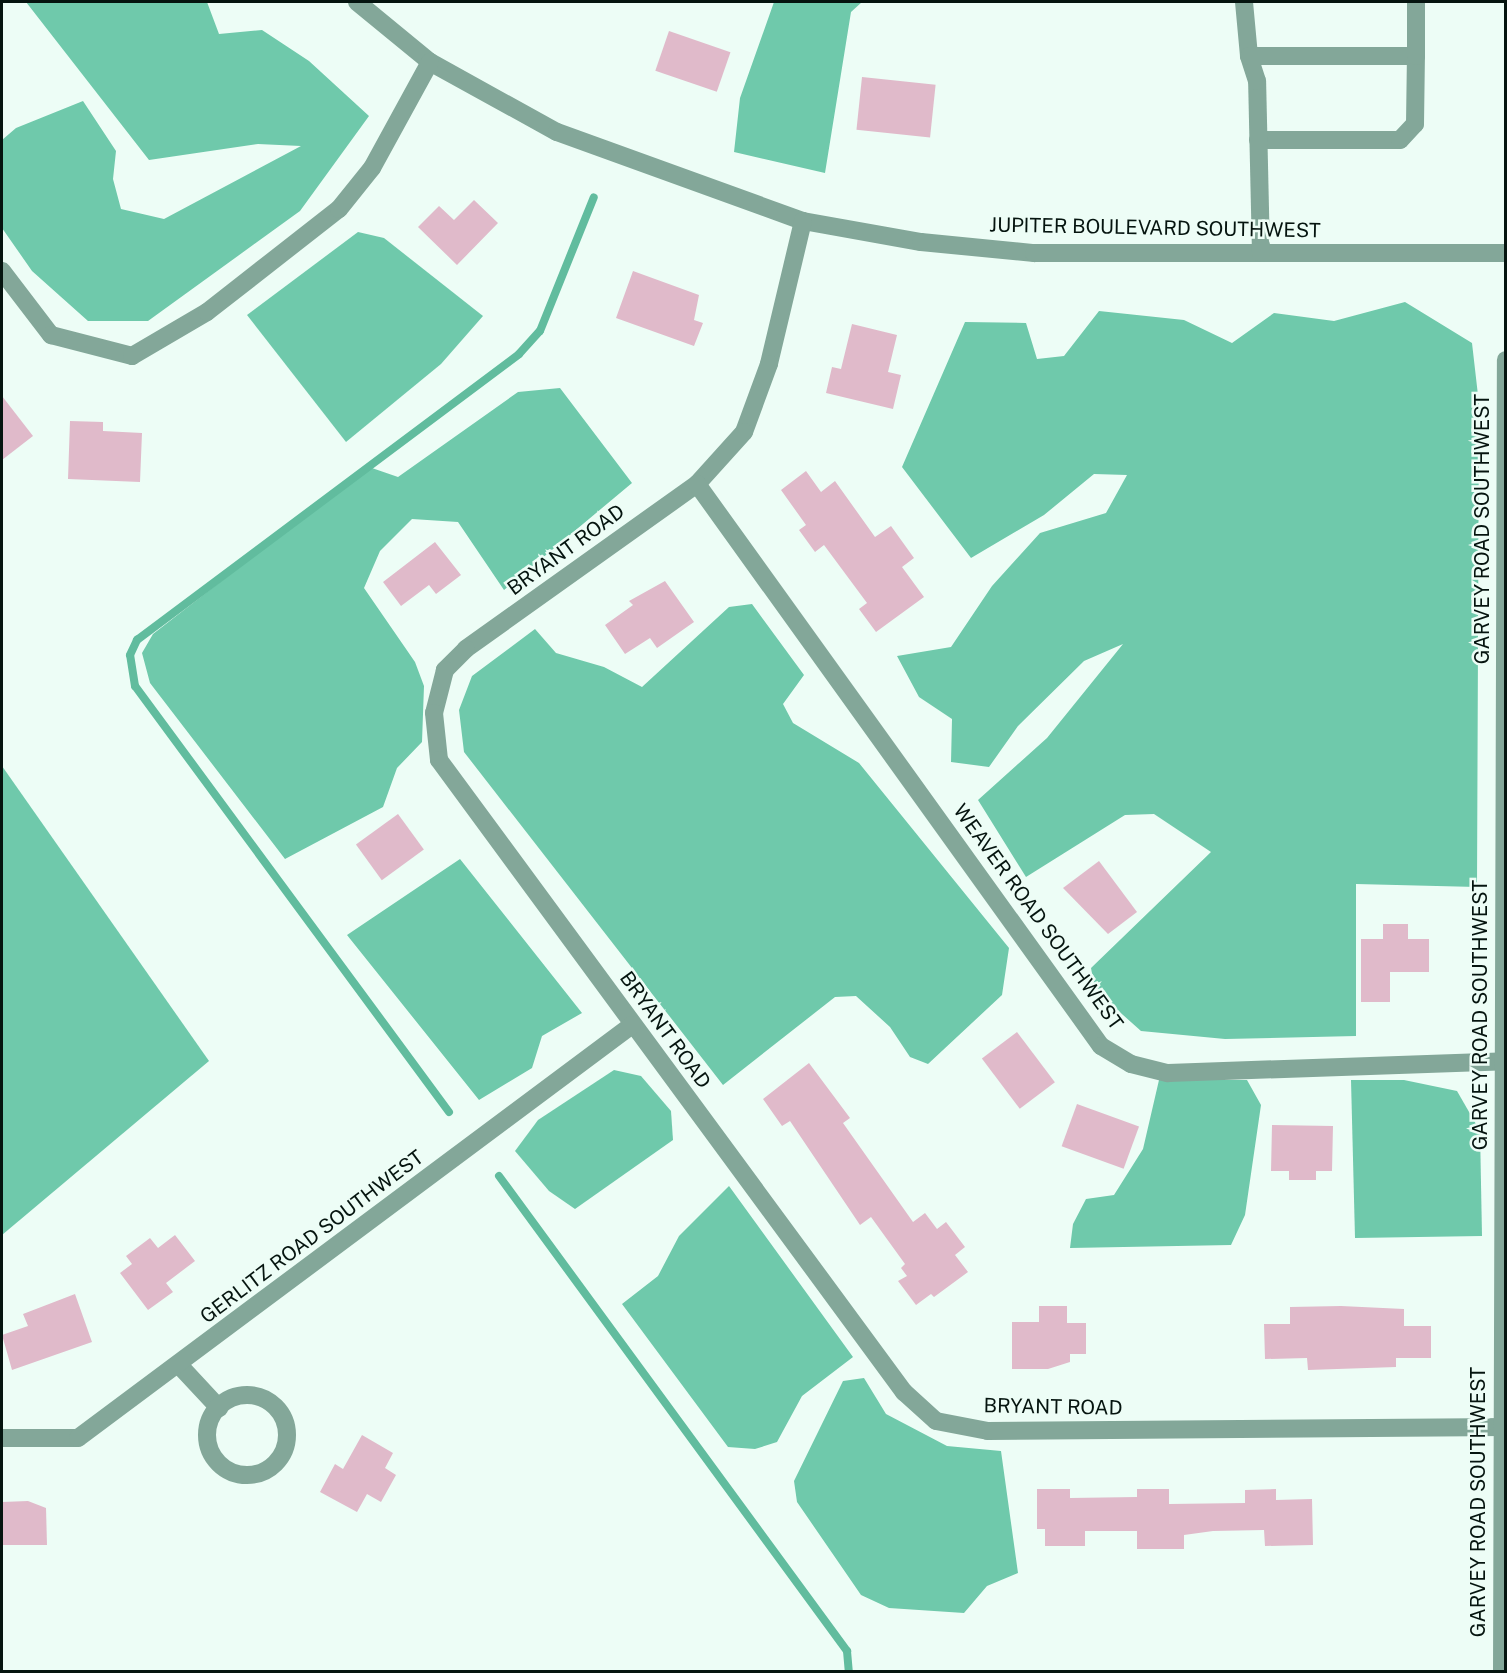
<!DOCTYPE html>
<style>
body{margin:0}
#map{position:relative;width:1507px;height:1673px;overflow:hidden;background:#edfdf6;font-family:"Public Sans",sans-serif}
div>[style]{position:absolute}
.forest>*{inset:0;background:#6fc9ab}
.stream>*{height:8px;margin:-4px;padding:0 4px;transform-origin:4px;border-radius:4px;background:#61bc9e}
.building>*{inset:0;background:#e0baca;transform-origin:0 0}
.minor>*{height:18px;margin:-9px;padding:0 9px;transform-origin:9px;border-radius:9px;background:#83a799}
.minor>.ring{margin:-9px;padding:0;box-sizing:content-box;background:none;border:18px solid #83a799;border-radius:50%}
span{translate:-50% -50%;white-space:nowrap;text-align:center;line-height:1.15;-webkit-text-stroke:5px #edfdf6;paint-order:stroke}
.street-label{font-size:20px;color:#05140f}
.frame{position:absolute;inset:0;border:3px solid #05140f;pointer-events:none}
</style>
<div id="map">
<div class="forest">
<i style="clip-path:polygon(26px 2px,207px 2px,219px 34px,262px 30px,309px 61px,369px 116px,300px 211px,148px 321px,88px 321px,32px 271px,2px 228px,2px 140px,16px 128px,83px 101px,116px 151px,113px 179px,121px 209px,164px 219px,301px 146px,258px 144px,149px 160px)"></i>
<i style="clip-path:polygon(774px 2px,862px 2px,851px 12px,825px 173px,734px 152px,740px 98px)"></i>
<i style="clip-path:polygon(358px 232px,384px 238px,483px 316px,441px 364px,346px 442px,247px 315px)"></i>
<i style="clip-path:polygon(1405px 302px,1472px 343px,1479px 404px,1477px 887px,1356px 884px,1356px 1036px,1225px 1039px,1141px 1031px,1095px 990px,1091px 968px,1211px 852px,1154px 814px,1125px 815px,1026px 877px,978px 800px,1047px 738px,1123px 644px,1084px 661px,1018px 726px,989px 767px,951px 762px,952px 719px,919px 697px,897px 656px,951px 647px,992px 586px,1040px 533px,1106px 513px,1127px 475px,1094px 474px,1044px 515px,971px 558px,902px 467px,965px 322px,1026px 323px,1037px 359px,1064px 356px,1099px 311px,1184px 320px,1232px 343px,1274px 313px,1334px 321px)"></i>
<i style="clip-path:polygon(560px 388px,632px 483px,504px 590px,458px 522px,412px 519px,380px 551px,364px 588px,415px 662px,424px 686px,422px 742px,397px 768px,383px 807px,285px 859px,150px 683px,142px 653px,153px 634px,369px 467px,398px 477px,518px 392px)"></i>
<i style="clip-path:polygon(752px 604px,804px 675px,783px 704px,793px 723px,859px 763px,1009px 948px,1002px 995px,928px 1064px,910px 1057px,890px 1027px,856px 996px,835px 997px,723px 1085px,464px 752px,459px 710px,472px 676px,535px 629px,556px 653px,604px 667px,642px 687px,729px 607px)"></i>
<i style="clip-path:polygon(2px 766px,209px 1061px,2px 1235px)"></i>
<i style="clip-path:polygon(460px 859px,582px 1013px,542px 1036px,532px 1068px,479px 1100px,347px 935px)"></i>
<i style="clip-path:polygon(614px 1070px,641px 1076px,671px 1111px,673px 1140px,575px 1209px,549px 1191px,515px 1151px,538px 1120px)"></i>
<i style="clip-path:polygon(1159px 1080px,1247px 1080px,1261px 1105px,1245px 1215px,1231px 1245px,1070px 1248px,1073px 1224px,1086px 1199px,1114px 1195px,1143px 1149px)"></i>
<i style="clip-path:polygon(1351px 1080px,1404px 1080px,1457px 1091px,1480px 1131px,1482px 1236px,1355px 1238px)"></i>
<i style="clip-path:polygon(729px 1186px,853px 1357px,802px 1396px,777px 1442px,755px 1449px,728px 1447px,622px 1304px,658px 1276px,679px 1236px)"></i>
<i style="clip-path:polygon(864px 1378px,886px 1414px,947px 1446px,1001px 1451px,1018px 1573px,987px 1586px,964px 1613px,889px 1608px,861px 1595px,797px 1502px,794px 1481px,843px 1381px)"></i>
</div>
<div class="stream">
<i style="left:449px;top:1112px;width:529px;rotate:-126.39deg"></i>
<i style="left:135px;top:686px;width:31px;rotate:-99deg"></i>
<i style="left:130px;top:655px;width:17px;rotate:-65deg"></i>
<i style="left:137px;top:640px;width:477px;rotate:-36.8deg"></i>
<i style="left:519px;top:354px;width:31px;rotate:-48deg"></i>
<i style="left:540px;top:331px;width:144px;rotate:-68.1deg"></i>
<i style="left:499px;top:1176px;width:589px;rotate:53.77deg"></i>
<i style="left:847px;top:1651px;width:21px;rotate:85deg"></i>
</div>
<div class="building">
<i style="left:669px;top:31px;width:65px;height:42px;rotate:19deg"></i>
<i style="left:862px;top:77px;width:74px;height:53px;rotate:6deg"></i>
<i style="clip-path:polygon(474px 200px,498px 223px,457px 265px,418px 227px,439px 206px,454px 220px)"></i>
<i style="clip-path:polygon(633px 271px,699px 295px,694px 320px,703px 323px,694px 346px,616px 318px)"></i>
<i style="clip-path:polygon(852px 324px,897px 335px,888px 372px,901px 375px,893px 409px,826px 393px,832px 367px,841px 369px)"></i>
<i style="clip-path:polygon(2px 396px,33px 436px,2px 460px)"></i>
<i style="clip-path:polygon(70px 421px,103px 422px,103px 431px,142px 433px,140px 482px,68px 479px)"></i>
<i style="clip-path:polygon(806px 471px,821px 492px,835px 481px,875px 537px,891px 526px,914px 558px,902px 567px,924px 597px,876px 632px,859px 609px,867px 603px,824px 545px,815px 552px,799px 530px,806px 525px,781px 490px)"></i>
<i style="clip-path:polygon(435px 542px,461px 575px,436px 594px,429px 585px,401px 606px,383px 582px)"></i>
<i style="clip-path:polygon(665px 581px,694px 622px,657px 648px,650px 638px,625px 654px,605px 625px,633px 605px,629px 601px)"></i>
<i style="left:398px;top:814px;width:44px;height:52px;rotate:54deg"></i>
<i style="clip-path:polygon(1099px 861px,1137px 912px,1108px 934px,1063px 888px)"></i>
<i style="clip-path:polygon(1383px 924px,1408px 924px,1408px 939px,1429px 939px,1429px 972px,1390px 972px,1390px 1002px,1361px 1002px,1361px 939px,1383px 939px)"></i>
<i style="left:1017px;top:1032px;width:63px;height:44px;rotate:53deg"></i>
<i style="clip-path:polygon(809px 1063px,850px 1118px,843px 1123px,913px 1222px,925px 1213px,937px 1229px,946px 1222px,965px 1247px,955px 1255px,968px 1272px,934px 1297px,931px 1294px,916px 1305px,898px 1281px,907px 1276px,901px 1268px,905px 1264px,871px 1217px,860px 1225px,790px 1121px,782px 1126px,763px 1099px)"></i>
<i style="left:1077px;top:1104px;width:66px;height:45px;rotate:20deg"></i>
<i style="clip-path:polygon(1272px 1125px,1333px 1126px,1332px 1171px,1316px 1171px,1316px 1180px,1289px 1180px,1289px 1171px,1271px 1171px)"></i>
<i style="clip-path:polygon(175px 1235px,195px 1261px,166px 1283px,173px 1292px,148px 1310px,120px 1273px,132px 1264px,126px 1256px,150px 1238px,158px 1248px)"></i>
<i style="clip-path:polygon(75px 1294px,92px 1342px,12px 1370px,2px 1335px,28px 1326px,23px 1314px)"></i>
<i style="clip-path:polygon(1039px 1306px,1067px 1306px,1067px 1323px,1086px 1323px,1086px 1354px,1070px 1354px,1070px 1362px,1048px 1369px,1012px 1369px,1012px 1322px,1039px 1322px)"></i>
<i style="clip-path:polygon(1341px 1306px,1404px 1309px,1404px 1326px,1431px 1326px,1431px 1358px,1396px 1358px,1396px 1367px,1308px 1370px,1307px 1358px,1265px 1359px,1264px 1324px,1290px 1324px,1290px 1307px)"></i>
<i style="clip-path:polygon(362px 1435px,393px 1453px,385px 1468px,396px 1475px,381px 1502px,367px 1494px,357px 1512px,320px 1492px,335px 1464px,343px 1469px)"></i>
<i style="clip-path:polygon(1037px 1489px,1070px 1489px,1070px 1498px,1137px 1497px,1137px 1489px,1169px 1489px,1169px 1504px,1245px 1503px,1245px 1490px,1276px 1489px,1276px 1500px,1312px 1499px,1313px 1545px,1265px 1546px,1264px 1530px,1213px 1531px,1184px 1535px,1184px 1549px,1137px 1549px,1137px 1531px,1085px 1531px,1085px 1546px,1045px 1546px,1045px 1529px,1037px 1529px)"></i>
<i style="clip-path:polygon(28px 1501px,46px 1508px,47px 1545px,2px 1545px,2px 1502px)"></i>
</div>
<div class="minor">
<i style="left:357px;top:2px;width:94px;rotate:39.4deg"></i>
<i style="left:430px;top:62px;width:145px;rotate:28.9deg"></i>
<i style="left:557px;top:132px;width:262px;rotate:19.9deg"></i>
<i style="left:803px;top:221px;width:120px;rotate:10.1deg"></i>
<i style="left:921px;top:242px;width:114px;rotate:5.6deg"></i>
<i style="left:1034px;top:253px;width:472px"></i>
<i style="left:1244px;top:2px;width:54px;rotate:84.7deg"></i>
<i style="left:1258px;top:140px;width:142px"></i>
<i style="left:1400px;top:140px;width:22px;rotate:-47deg"></i>
<i style="left:1415px;top:124px;width:68px;rotate:-89.2deg"></i>
<i style="left:803px;top:221px;width:147px;rotate:103.4deg"></i>
<i style="left:769px;top:364px;width:72px;rotate:110.2deg"></i>
<i style="left:744px;top:432px;width:70px;rotate:132.1deg"></i>
<i style="left:697px;top:484px;width:284px;rotate:144.5deg"></i>
<i style="left:466px;top:649px;width:30px;rotate:135deg"></i>
<i style="left:445px;top:670px;width:44px;rotate:104.3deg"></i>
<i style="left:434px;top:713px;width:47px;rotate:83.9deg"></i>
<i style="left:439px;top:760px;width:785px;rotate:53.66deg"></i>
<i style="left:904px;top:1392px;width:43px;rotate:42.2deg"></i>
<i style="left:936px;top:1421px;width:53px;rotate:10.9deg"></i>
<i style="left:988px;top:1431px;width:518px;rotate:-0.44deg"></i>
<i style="left:1261px;top:253px;width:172px;rotate:-91.3deg"></i>
<i style="left:1257px;top:81px;width:26px;rotate:-108deg"></i>
<i style="left:1249px;top:56px;width:167px"></i>
<i style="left:1416px;top:56px;width:54px;rotate:-90deg"></i>
<i style="left:2px;top:271px;width:81px;rotate:52.6deg"></i>
<i style="left:51px;top:335px;width:84px;rotate:14.5deg"></i>
<i style="left:132px;top:356px;width:87px;rotate:-30.4deg"></i>
<i style="left:207px;top:312px;width:167px;rotate:-38deg"></i>
<i style="left:339px;top:209px;width:53px;rotate:-51.2deg"></i>
<i style="left:372px;top:168px;width:121px;rotate:-61.3deg"></i>
<i style="left:697px;top:484px;width:692px;rotate:54.29deg"></i>
<i style="left:1101px;top:1046px;width:35px;rotate:31deg"></i>
<i style="left:1131px;top:1064px;width:38px;rotate:14deg"></i>
<i style="left:1168px;top:1073px;width:338px;rotate:-2deg"></i>
<i style="left:179px;top:1365px;width:59px;rotate:47.1deg"></i>
<i class="ring" style="left:207px;top:1395px;width:62px;height:62px"></i>
<i style="left:2px;top:1438px;width:76px"></i>
<i style="left:78px;top:1438px;width:691px;rotate:-36.7deg"></i>
<i style="left:1502px;top:1672px;width:1312px;rotate:-89.83deg"></i>
</div>
<div class="street-label">
<span style="left:1155px;top:228px;rotate:1deg">JUPITER BOULEVARD SOUTHWEST</span>
<span style="left:1482px;top:529px;rotate:-90deg">GARVEY ROAD SOUTHWEST</span>
<span style="left:566px;top:550px;rotate:-36deg">BRYANT ROAD</span>
<span style="left:1038px;top:917px;rotate:54deg">WEAVER ROAD SOUTHWEST</span>
<span style="left:1480px;top:1015px;rotate:-90deg">GARVEY ROAD SOUTHWEST</span>
<span style="left:665px;top:1030px;rotate:54deg">BRYANT ROAD</span>
<span style="left:312px;top:1237px;rotate:-37deg">GERLITZ ROAD SOUTHWEST</span>
<span style="left:1053px;top:1407px;rotate:1deg">BRYANT ROAD</span>
<span style="left:1478px;top:1502px;rotate:-90deg">GARVEY ROAD SOUTHWEST</span>
</div>
<div class="frame"></div>
</div>
